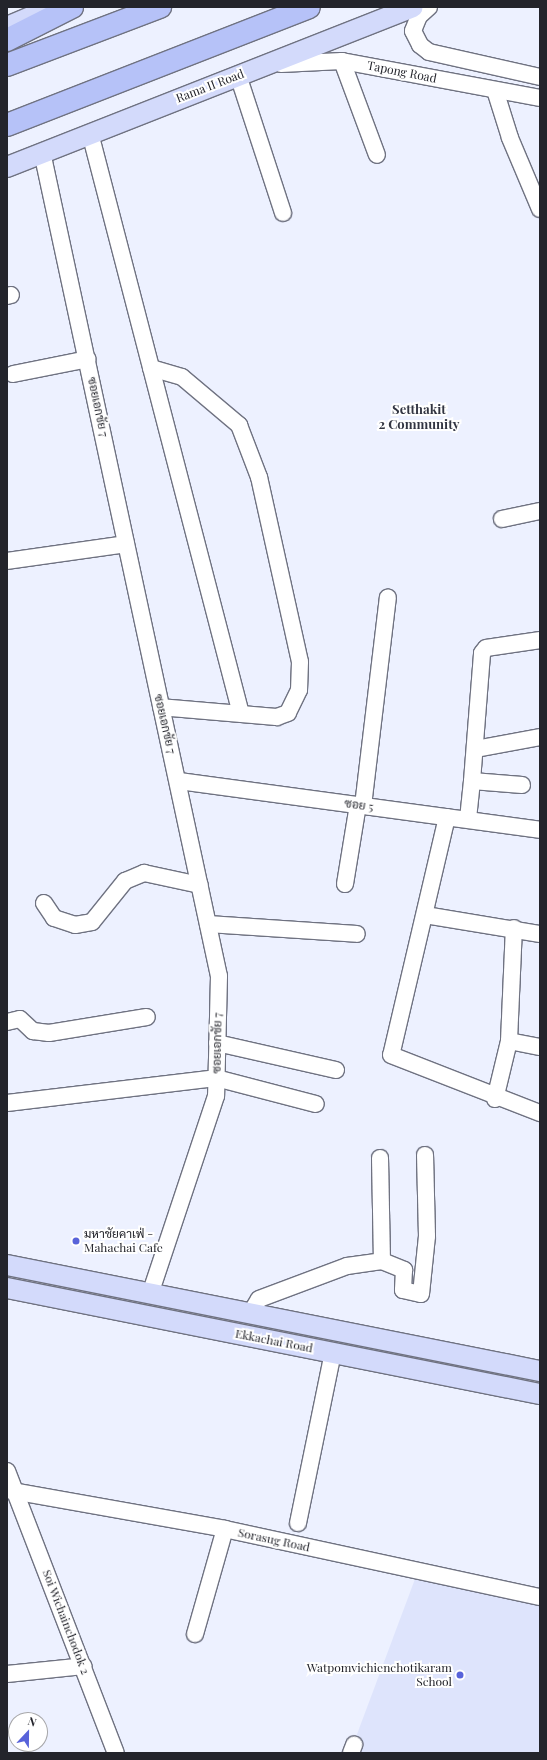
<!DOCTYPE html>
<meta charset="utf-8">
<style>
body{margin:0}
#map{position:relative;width:547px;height:1760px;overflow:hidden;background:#edf1ff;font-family:"Playfair Display",Sarabun,serif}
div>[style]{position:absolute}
.built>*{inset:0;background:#dee4fc}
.roads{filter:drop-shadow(1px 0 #6f7281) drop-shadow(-1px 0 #6f7281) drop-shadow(0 1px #6f7281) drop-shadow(0 -1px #6f7281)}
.minor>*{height:16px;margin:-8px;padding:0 8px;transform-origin:8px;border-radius:8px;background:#fff}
.major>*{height:20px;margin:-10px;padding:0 10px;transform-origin:10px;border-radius:10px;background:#d3dafb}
.highway>*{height:22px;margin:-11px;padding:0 11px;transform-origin:11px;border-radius:11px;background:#b6c2f8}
.dots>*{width:11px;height:11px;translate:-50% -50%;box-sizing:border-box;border:2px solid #fff;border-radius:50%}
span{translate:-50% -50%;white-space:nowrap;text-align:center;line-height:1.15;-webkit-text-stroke:4px #fff;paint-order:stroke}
.street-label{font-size:12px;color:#23242b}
.poi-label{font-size:12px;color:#23242b}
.left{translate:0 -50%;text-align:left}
.right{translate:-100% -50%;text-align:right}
.neighbourhood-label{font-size:13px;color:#323542;font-weight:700}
.frame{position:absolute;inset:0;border:8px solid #23242b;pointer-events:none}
.north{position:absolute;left:8px;top:1712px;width:40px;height:40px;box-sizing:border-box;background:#fff;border:1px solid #a7a7aa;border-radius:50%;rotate:22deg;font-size:11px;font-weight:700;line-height:16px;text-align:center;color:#23242b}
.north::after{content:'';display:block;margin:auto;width:14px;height:18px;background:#5863da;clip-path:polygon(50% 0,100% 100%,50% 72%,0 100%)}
</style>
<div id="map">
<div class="built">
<i style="clip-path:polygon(418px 1571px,540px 1597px,540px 1753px,350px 1753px)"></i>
</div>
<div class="roads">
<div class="minor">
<i style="left:429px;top:7px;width:13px;rotate:138deg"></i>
<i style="left:419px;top:16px;width:16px;rotate:112deg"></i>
<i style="left:413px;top:31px;width:16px;rotate:63deg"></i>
<i style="left:420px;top:45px;width:11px;rotate:38deg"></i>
<i style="left:429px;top:52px;width:114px;rotate:12.7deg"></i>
<i style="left:342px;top:61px;width:100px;rotate:69.6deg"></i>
<i style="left:281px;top:64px;width:61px;rotate:-2.8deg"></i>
<i style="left:342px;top:61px;width:201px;rotate:10.6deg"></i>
<i style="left:238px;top:75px;width:145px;rotate:71.9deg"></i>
<i style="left:495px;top:90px;width:50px;rotate:72.6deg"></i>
<i style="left:510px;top:138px;width:77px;rotate:67.1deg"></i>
<i style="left:90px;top:133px;width:600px;rotate:75.43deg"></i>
<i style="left:42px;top:152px;width:843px;rotate:77.88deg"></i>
<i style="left:219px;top:976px;width:120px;rotate:91.4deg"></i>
<i style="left:216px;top:1096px;width:209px;rotate:108.4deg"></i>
<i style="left:7px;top:296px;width:4px;rotate:-14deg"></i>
<i style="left:151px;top:368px;width:32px;rotate:16deg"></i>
<i style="left:182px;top:377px;width:75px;rotate:40.1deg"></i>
<i style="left:239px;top:425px;width:56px;rotate:69deg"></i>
<i style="left:259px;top:477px;width:189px;rotate:77.5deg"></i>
<i style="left:300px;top:662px;width:28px;rotate:92deg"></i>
<i style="left:299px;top:690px;width:25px;rotate:116deg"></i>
<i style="left:288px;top:713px;width:12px;rotate:160deg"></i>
<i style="left:277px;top:717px;width:116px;rotate:-175.1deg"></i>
<i style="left:13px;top:374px;width:76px;rotate:-11.3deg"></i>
<i style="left:502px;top:519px;width:39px;rotate:-12deg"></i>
<i style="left:7px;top:561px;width:120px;rotate:-8.1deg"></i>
<i style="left:476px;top:749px;width:65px;rotate:-10.6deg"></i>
<i style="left:179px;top:781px;width:364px;rotate:7.7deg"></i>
<i style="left:522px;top:785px;width:50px;rotate:-175.4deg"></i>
<i style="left:472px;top:781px;width:128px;rotate:-85.5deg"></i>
<i style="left:482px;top:653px;width:6px;rotate:-51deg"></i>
<i style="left:486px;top:648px;width:55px;rotate:-8.4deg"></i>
<i style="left:363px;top:806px;width:210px;rotate:-83.2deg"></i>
<i style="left:447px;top:817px;width:244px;rotate:103.2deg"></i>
<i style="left:391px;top:1055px;width:160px;rotate:21.3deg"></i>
<i style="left:468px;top:819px;width:38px;rotate:-84deg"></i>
<i style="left:345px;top:884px;width:80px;rotate:-80.7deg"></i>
<i style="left:44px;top:903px;width:18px;rotate:56deg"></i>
<i style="left:54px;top:918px;width:22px;rotate:18deg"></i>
<i style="left:75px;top:925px;width:17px;rotate:-10deg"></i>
<i style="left:92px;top:922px;width:53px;rotate:-51.2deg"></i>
<i style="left:125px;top:881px;width:21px;rotate:-23deg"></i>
<i style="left:144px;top:873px;width:57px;rotate:12.1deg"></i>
<i style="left:425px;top:915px;width:117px;rotate:9.4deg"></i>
<i style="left:208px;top:924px;width:149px;rotate:3.8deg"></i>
<i style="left:7px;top:1022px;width:13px;rotate:-13deg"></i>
<i style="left:20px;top:1019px;width:18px;rotate:43deg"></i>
<i style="left:33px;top:1031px;width:16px;rotate:7deg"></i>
<i style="left:49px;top:1033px;width:99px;rotate:-9.3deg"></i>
<i style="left:509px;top:1041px;width:32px;rotate:11deg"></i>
<i style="left:217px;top:1043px;width:122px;rotate:12.8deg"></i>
<i style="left:495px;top:1099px;width:60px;rotate:-76.4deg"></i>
<i style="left:509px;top:1041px;width:113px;rotate:-87.5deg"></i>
<i style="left:7px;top:1103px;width:210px;rotate:-6.8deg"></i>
<i style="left:216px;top:1078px;width:103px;rotate:14.6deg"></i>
<i style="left:380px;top:1158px;width:103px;rotate:88.9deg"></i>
<i style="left:250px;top:1314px;width:17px;rotate:-59deg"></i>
<i style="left:259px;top:1299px;width:94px;rotate:-20.6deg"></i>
<i style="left:347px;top:1266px;width:35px;rotate:-8deg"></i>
<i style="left:382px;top:1261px;width:24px;rotate:22deg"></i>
<i style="left:404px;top:1270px;width:20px;rotate:93deg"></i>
<i style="left:403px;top:1290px;width:18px;rotate:13deg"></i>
<i style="left:421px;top:1294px;width:58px;rotate:-84.1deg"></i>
<i style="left:427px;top:1236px;width:81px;rotate:-91.4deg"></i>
<i style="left:7px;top:1471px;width:302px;rotate:68.9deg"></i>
<i style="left:7px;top:1490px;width:221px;rotate:10.1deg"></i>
<i style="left:225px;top:1529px;width:322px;rotate:12.2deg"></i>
<i style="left:298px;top:1523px;width:174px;rotate:-78.4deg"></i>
<i style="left:195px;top:1634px;width:109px;rotate:-74.1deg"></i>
<i style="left:7px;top:1674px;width:77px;rotate:-5.9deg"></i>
<i style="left:351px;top:1753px;width:9px;rotate:-69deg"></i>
</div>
<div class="major">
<i style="left:7px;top:27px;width:34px;rotate:-23deg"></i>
<i style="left:7px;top:167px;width:436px;rotate:-21.5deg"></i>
<i style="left:7px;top:1265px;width:543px;rotate:11.25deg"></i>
<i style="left:7px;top:1288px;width:543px;rotate:11.25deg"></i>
</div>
<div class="highway">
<i style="left:7px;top:40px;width:73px;rotate:-26.9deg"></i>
<i style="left:7px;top:65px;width:164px;rotate:-20.8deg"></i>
<i style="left:7px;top:125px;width:324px;rotate:-21.3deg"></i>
</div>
</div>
<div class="dots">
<i style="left:76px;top:1241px;background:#5863da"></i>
<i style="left:460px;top:1675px;background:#5863da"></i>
</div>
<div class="street-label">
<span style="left:402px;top:72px;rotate:11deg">Tapong Road</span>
<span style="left:210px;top:86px;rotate:-21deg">Rama II Road</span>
<span style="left:98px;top:407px;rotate:78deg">ซอยเอกชัย 7</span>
<span style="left:165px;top:724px;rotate:77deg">ซอยเอกชัย 7</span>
<span style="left:359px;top:805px;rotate:8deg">ซอย 5</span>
<span style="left:217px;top:1043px;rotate:-89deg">ซอยเอกชัย 7</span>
<span style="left:274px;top:1341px;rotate:11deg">Ekkachai Road</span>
<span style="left:274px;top:1540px;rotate:12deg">Sorasug Road</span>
<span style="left:66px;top:1622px;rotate:69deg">Soi Wichainchodok 2</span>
</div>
<div class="poi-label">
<span class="left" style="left:84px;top:1241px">มหาชัยคาเฟ่ -<br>Mahachai Cafe</span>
<span class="right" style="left:452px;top:1675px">Watpomvichienchotikaram<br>School</span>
</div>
<div class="neighbourhood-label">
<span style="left:419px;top:417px">Setthakit<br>2 Community</span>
</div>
<div class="frame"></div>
<div class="north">N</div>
</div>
